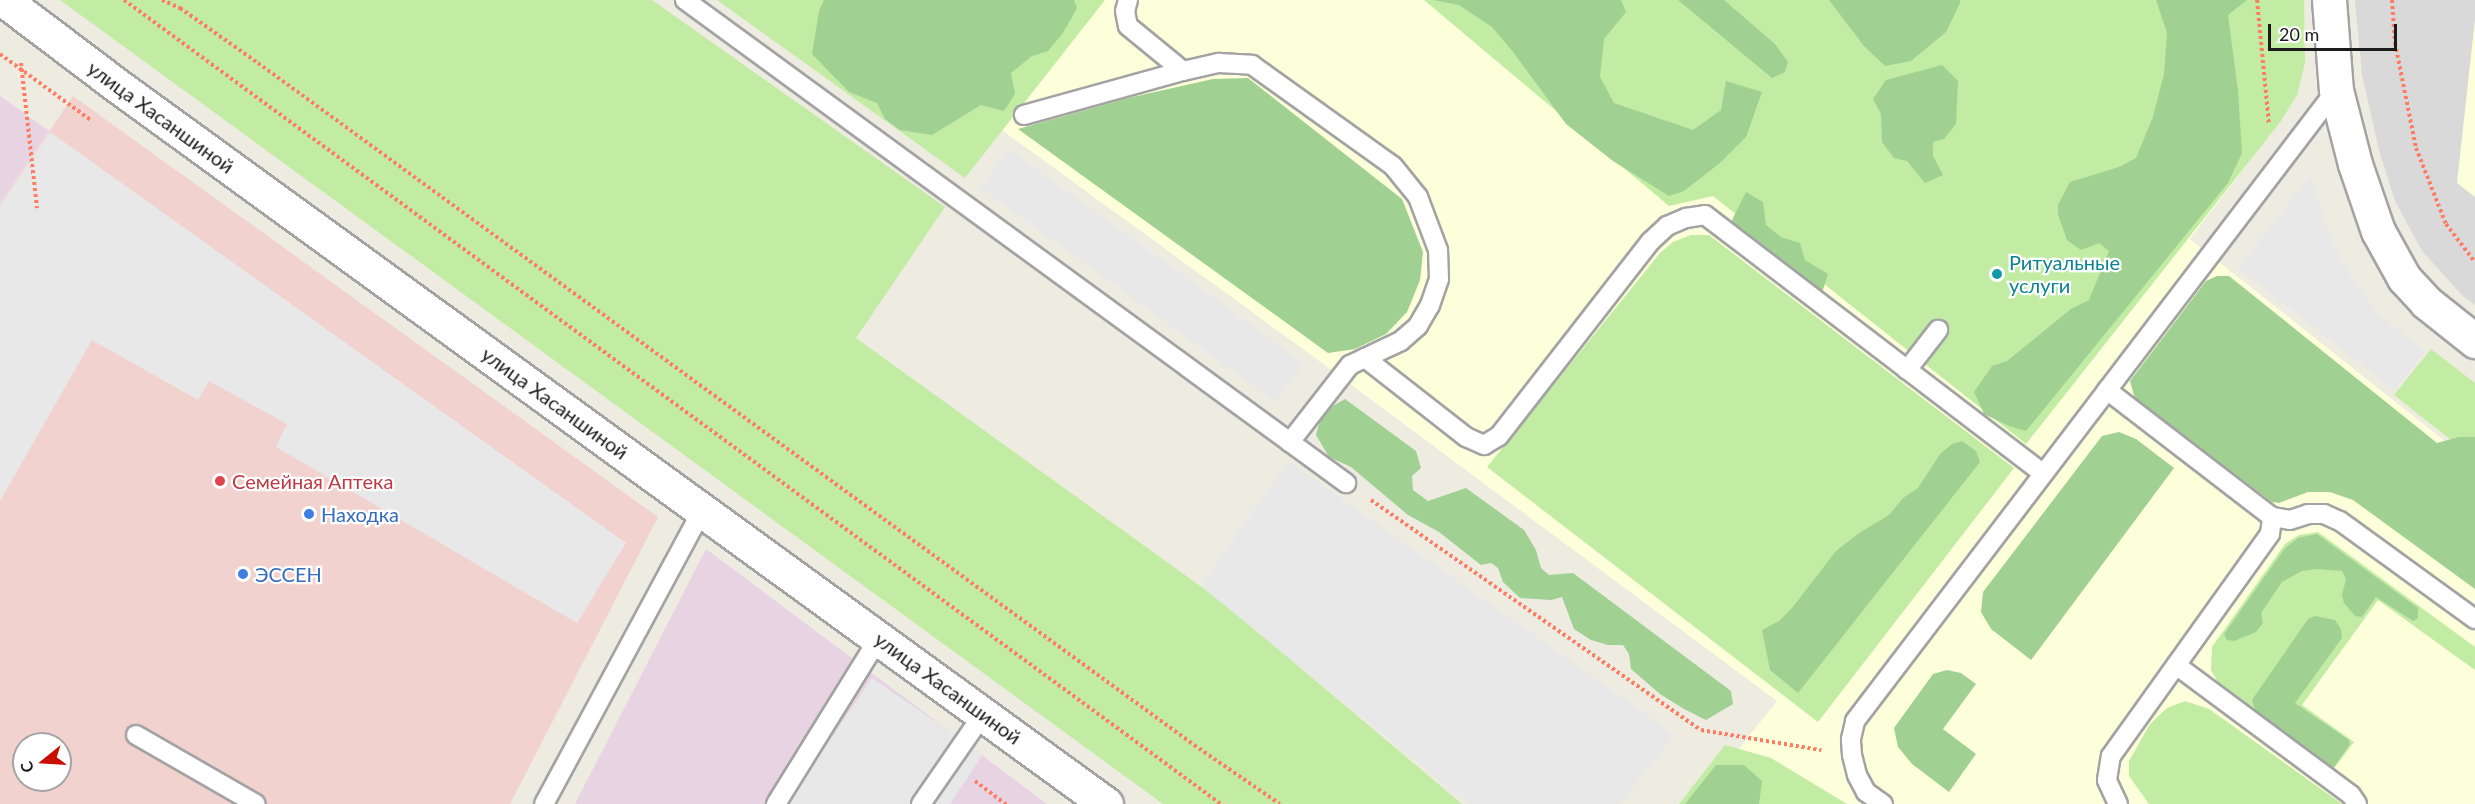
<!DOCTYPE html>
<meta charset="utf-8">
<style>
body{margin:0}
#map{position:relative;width:2475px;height:804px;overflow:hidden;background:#eeebe1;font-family:Lato,sans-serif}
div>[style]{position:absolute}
.residential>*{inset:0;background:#dad9d9}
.commercial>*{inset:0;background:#f1d2cf}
.industrial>*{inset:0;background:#e8d3e3}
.education>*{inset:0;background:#fdffda}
.grass>*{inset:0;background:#c2eca3}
.forest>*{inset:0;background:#a1d093}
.parking>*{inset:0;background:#e8e8e8;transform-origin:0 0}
.path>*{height:4px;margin-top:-2px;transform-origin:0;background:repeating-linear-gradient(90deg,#ff7c62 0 3px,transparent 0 6px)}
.roads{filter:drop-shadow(2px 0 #a3a3a3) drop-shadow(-2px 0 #a3a3a3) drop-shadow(0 2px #a3a3a3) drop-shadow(0 -2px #a3a3a3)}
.service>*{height:18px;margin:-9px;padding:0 9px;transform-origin:9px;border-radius:9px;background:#fff}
.minor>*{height:33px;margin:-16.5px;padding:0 16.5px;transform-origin:16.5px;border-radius:16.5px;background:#fff}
.tertiary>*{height:33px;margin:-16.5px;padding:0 16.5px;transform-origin:16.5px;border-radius:16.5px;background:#fff}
.dots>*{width:16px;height:16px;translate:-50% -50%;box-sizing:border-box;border:3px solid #fff;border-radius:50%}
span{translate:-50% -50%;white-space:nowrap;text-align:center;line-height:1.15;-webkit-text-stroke:4.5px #fff;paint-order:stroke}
.street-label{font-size:20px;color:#1c1c1c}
.culture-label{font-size:20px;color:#0d838f}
.left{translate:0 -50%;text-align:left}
.health-label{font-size:20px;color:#be3a42}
.shop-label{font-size:20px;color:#366cbe}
.north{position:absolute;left:12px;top:732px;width:60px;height:60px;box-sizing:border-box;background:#fff;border:2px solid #a4a4a4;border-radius:50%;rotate:252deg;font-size:16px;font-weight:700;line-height:24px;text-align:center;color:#1c1c1c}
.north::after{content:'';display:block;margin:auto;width:21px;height:27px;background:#c90d00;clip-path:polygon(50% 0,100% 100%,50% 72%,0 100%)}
.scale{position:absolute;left:2268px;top:24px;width:129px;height:27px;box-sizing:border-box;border:3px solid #1c1c1c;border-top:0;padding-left:8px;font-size:18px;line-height:21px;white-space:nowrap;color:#1c1c1c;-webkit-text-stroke:4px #fff;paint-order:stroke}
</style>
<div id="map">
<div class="residential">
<i style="clip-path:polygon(2355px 0,2475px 0,2475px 305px,2462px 295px,2422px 251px,2395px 201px,2379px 150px,2362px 75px)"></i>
</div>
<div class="commercial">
<i style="clip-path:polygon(evenodd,73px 96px,658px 517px,510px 804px,0 804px,0 205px,73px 96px,24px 744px,60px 744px,60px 780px,24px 780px,24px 744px)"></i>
</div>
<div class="industrial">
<i style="clip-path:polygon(0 96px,49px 131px,0 204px)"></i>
<i style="clip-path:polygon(706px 549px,1047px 804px,575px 804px)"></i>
</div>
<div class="education">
<i style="clip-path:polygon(827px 0,2043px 0,2245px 167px,2190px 239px,2475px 465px,2475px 804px,1695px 804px,1777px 701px,1307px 352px,830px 5px)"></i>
<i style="clip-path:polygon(2475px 19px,2475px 197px,2457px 183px)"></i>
</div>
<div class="grass">
<i style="clip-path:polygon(60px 0,652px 0,945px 207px,856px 338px,1221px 601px,1462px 804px,1163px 804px)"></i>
<i style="clip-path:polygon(717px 0,1105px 0,965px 178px)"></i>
<i style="clip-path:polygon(1424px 0,2304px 0,2305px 63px,2297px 95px,2281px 121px,2026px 444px,1713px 196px,1669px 206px)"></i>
<i style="clip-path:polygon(1691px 235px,1709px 235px,2014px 468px,1818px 722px,1487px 467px,1660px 253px,1673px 242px)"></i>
<i style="clip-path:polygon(2431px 349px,2475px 383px,2475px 459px,2394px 395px)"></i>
<i style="clip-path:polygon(2318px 532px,2475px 647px,2475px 670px,2378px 600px,2302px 705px,2354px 742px,2332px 771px,2222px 690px,2211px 670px,2212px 647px,2285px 544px,2299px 535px)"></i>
<i style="clip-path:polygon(2185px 701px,2209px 709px,2342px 804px,2149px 804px,2129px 776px,2129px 761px,2150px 724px,2167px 708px)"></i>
<i style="clip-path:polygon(1725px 745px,1771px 758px,1847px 804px,1679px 804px)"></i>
</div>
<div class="forest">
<i style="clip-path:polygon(824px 0,1074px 0,1077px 8px,1063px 33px,1048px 51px,1032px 56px,1011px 73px,1015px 94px,1004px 111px,981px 105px,932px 135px,900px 130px,885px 119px,877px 103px,849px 92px,812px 54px,819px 11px)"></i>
<i style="clip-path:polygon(1433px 0,1621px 0,1626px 12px,1604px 39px,1600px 77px,1614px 103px,1693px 130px,1721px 110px,1726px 81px,1762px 92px,1746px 137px,1720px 163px,1684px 191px,1669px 196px,1613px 161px,1566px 124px,1514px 53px,1492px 27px,1459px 5px)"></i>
<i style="clip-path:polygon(1678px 0,1724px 0,1775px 44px,1788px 62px,1785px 72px,1772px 78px)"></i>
<i style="clip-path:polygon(1829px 0,1960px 0,1960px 3px,1946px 32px,1911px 61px,1885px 66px,1864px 46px)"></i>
<i style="clip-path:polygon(2156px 0,2247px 0,2228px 15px,2238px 91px,2242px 153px,2228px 183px,2026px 431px,2009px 426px,1984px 414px,1974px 392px,1992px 366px,2007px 361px,2071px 309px,2089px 300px,2109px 251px,2099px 243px,2081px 250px,2067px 240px,2058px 215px,2058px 205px,2070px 182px,2119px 167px,2136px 158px,2153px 117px,2164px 74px,2167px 33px)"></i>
<i style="clip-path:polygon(1942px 65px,1958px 81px,1956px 124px,1944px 139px,1933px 142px,1933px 156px,1943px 175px,1925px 183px,1907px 161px,1894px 158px,1882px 142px,1881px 114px,1873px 99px,1886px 80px)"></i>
<i style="clip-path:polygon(1248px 78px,1402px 199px,1423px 252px,1420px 280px,1407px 312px,1386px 334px,1355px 349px,1328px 353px,1018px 129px,1128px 98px,1213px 79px)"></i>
<i style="clip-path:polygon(1746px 192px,1763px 202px,1766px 225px,1781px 237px,1800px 243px,1805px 260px,1828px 274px,1822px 293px,1734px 230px,1732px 220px)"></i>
<i style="clip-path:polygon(2217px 276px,2229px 276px,2437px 443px,2459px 437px,2475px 437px,2475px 589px,2353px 500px,2330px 492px,2308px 492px,2279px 503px,2272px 502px,2135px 399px,2130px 381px,2206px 281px)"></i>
<i style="clip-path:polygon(1345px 399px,1416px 451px,1421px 468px,1412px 476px,1413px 490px,1428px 501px,1466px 488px,1524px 530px,1536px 550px,1541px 568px,1549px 575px,1573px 573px,1731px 691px,1733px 704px,1706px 720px,1684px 709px,1660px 694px,1631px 669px,1629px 654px,1623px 645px,1608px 645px,1591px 640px,1574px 629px,1562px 597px,1551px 600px,1520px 598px,1503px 582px,1498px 568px,1491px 563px,1481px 565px,1439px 532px,1408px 515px,1351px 467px,1329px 457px,1316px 435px,1320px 420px,1333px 406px)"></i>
<i style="clip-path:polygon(2119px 432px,2136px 439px,2174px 468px,2031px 660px,1991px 629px,1981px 612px,1983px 592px,2102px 436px)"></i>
<i style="clip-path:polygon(1962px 441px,1976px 451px,1980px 462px,1798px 693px,1770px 670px,1762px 630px,1779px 621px,1792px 608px,1836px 551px,1859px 533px,1889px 515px,1903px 498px,1918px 488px,1940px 454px,1952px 444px)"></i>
<i style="clip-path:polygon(2317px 534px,2418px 608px,2418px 618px,2413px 621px,2376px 597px,2362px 617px,2355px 616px,2344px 603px,2342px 595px,2346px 579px,2342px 571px,2317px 569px,2302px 571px,2282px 582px,2261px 613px,2263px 623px,2256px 632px,2234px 641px,2227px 640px,2224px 634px,2285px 548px,2298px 538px)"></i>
<i style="clip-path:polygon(2315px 616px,2335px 620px,2341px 629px,2342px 638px,2295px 703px,2349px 740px,2350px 744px,2334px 767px,2330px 768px,2256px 713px,2252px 700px,2308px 619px)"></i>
<i style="clip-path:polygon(1947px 670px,1961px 673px,1976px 684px,1943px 729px,1976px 754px,1949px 792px,1912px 764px,1898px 747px,1894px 728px,1933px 674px)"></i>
<i style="clip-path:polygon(1716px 765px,1744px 765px,1762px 781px,1759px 804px,1685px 804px)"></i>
</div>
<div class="parking">
<i style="clip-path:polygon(50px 132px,626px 543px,577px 623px,276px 447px,287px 424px,209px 381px,198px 400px,92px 340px,0 501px,0 206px)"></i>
<i style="left:1009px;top:149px;width:364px;height:48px;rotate:36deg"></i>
<i style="clip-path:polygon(2311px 176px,2330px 236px,2350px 276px,2380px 315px,2425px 352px,2394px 390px,2238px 268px)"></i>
<i style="clip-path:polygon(1288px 461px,1675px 735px,1620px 804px,1468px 804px,1201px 586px)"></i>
<i style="clip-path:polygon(872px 678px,983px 754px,950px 804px,786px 804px)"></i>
</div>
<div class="path">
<i style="left:124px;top:0;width:1360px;rotate:36.24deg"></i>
<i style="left:162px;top:0;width:20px;rotate:24deg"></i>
<i style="left:180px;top:8px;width:95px;rotate:35.2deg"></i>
<i style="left:258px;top:63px;width:1158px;rotate:36.08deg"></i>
<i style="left:1194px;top:745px;width:104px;rotate:34.5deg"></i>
<i style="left:2257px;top:0;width:125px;rotate:84.5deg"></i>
<i style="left:2392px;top:0;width:43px;rotate:86deg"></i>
<i style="left:2395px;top:43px;width:107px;rotate:78.7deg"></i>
<i style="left:2416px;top:148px;width:82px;rotate:68.5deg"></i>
<i style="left:2446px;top:224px;width:48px;rotate:52.7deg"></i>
<i style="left:0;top:54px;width:114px;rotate:36.1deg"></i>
<i style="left:21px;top:63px;width:146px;rotate:83.7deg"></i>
<i style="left:1371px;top:500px;width:402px;rotate:34.9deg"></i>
<i style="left:1701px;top:730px;width:122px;rotate:9.5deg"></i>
<i style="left:975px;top:781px;width:39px;rotate:37deg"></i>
</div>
<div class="roads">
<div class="service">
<i style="left:685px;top:0;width:819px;rotate:36.16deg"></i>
<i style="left:1128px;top:0;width:11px;rotate:105deg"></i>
<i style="left:1125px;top:11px;width:15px;rotate:79deg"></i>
<i style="left:1128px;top:26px;width:71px;rotate:39.3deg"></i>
<i style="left:1183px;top:71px;width:37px;rotate:-13deg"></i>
<i style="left:1219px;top:63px;width:33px;rotate:3deg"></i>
<i style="left:1252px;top:65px;width:173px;rotate:35.6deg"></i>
<i style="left:1393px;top:166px;width:40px;rotate:51deg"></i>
<i style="left:1418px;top:197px;width:57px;rotate:69.3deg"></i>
<i style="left:1438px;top:250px;width:29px;rotate:88deg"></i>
<i style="left:1439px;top:279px;width:28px;rotate:109deg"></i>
<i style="left:1430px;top:305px;width:24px;rotate:120deg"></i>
<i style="left:1418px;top:326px;width:23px;rotate:139deg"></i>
<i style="left:1401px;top:341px;width:56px;rotate:154.8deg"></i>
<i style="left:1350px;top:365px;width:98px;rotate:127.9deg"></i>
<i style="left:1024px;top:115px;width:165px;rotate:-15.5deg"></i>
<i style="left:1365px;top:358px;width:128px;rotate:38deg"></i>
<i style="left:1466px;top:437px;width:20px;rotate:24deg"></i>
<i style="left:1484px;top:445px;width:17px;rotate:-31deg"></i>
<i style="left:1499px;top:436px;width:247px;rotate:-52.1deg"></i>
<i style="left:1651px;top:241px;width:22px;rotate:-43deg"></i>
<i style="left:1667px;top:226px;width:21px;rotate:-23deg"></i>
<i style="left:1686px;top:218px;width:19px;rotate:-9deg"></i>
<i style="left:1705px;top:215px;width:425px;rotate:37.4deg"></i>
<i style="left:1907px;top:370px;width:51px;rotate:-52.2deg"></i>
<i style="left:2107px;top:390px;width:208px;rotate:37.6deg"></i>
<i style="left:2176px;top:665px;width:218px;rotate:36.6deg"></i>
<i style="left:2351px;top:795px;width:11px;rotate:56deg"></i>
<i style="left:136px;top:735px;width:138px;rotate:29.9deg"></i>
<i style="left:544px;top:804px;width:334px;rotate:-61.7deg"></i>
<i style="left:776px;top:804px;width:195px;rotate:-58.2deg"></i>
<i style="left:921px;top:804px;width:111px;rotate:-55.3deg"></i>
<i style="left:1883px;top:804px;width:21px;rotate:-145deg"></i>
<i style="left:1866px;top:792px;width:19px;rotate:-118deg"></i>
<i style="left:1857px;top:775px;width:21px;rotate:-104deg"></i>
<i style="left:1852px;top:755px;width:16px;rotate:-94deg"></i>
<i style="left:1851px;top:739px;width:18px;rotate:-77deg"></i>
<i style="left:1855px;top:721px;width:793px;rotate:-52.68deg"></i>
<i style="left:2118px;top:804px;width:26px;rotate:-115deg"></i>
<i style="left:2107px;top:780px;width:24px;rotate:-81deg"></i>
<i style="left:2111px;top:756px;width:273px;rotate:-54.4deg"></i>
<i style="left:2270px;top:534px;width:17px;rotate:-83deg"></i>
<i style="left:2272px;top:517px;width:18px;rotate:9deg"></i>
<i style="left:2290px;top:520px;width:19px;rotate:-18deg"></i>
<i style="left:2308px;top:514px;width:16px"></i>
<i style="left:2324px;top:514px;width:17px;rotate:24deg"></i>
<i style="left:2340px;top:521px;width:167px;rotate:36deg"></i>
</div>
<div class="minor">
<i style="left:2329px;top:0;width:90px;rotate:85.6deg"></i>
<i style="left:2336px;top:90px;width:76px;rotate:75.6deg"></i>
<i style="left:2355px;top:164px;width:71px;rotate:71.1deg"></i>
<i style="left:2378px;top:231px;width:54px;rotate:61deg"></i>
<i style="left:2404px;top:278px;width:33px;rotate:47deg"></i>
<i style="left:2426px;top:302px;width:63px;rotate:38.5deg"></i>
</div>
<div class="tertiary">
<i style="left:4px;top:0;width:139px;rotate:37.1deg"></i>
<i style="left:115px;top:84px;width:1225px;rotate:36deg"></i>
</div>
</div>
<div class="dots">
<i style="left:1997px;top:274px;background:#0f9aa8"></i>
<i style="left:220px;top:481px;background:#e0444e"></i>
<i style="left:309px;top:514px;background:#3f7fe0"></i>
<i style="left:243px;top:574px;background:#3f7fe0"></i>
</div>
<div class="street-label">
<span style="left:161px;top:117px;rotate:36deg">улица Хасаншиной</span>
<span style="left:555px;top:403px;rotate:36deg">улица Хасаншиной</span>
<span style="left:948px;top:688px;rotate:36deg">улица Хасаншиной</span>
</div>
<div class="culture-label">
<span class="left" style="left:2009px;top:274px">Ритуальные<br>услуги</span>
</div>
<div class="health-label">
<span class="left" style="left:232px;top:481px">Семейная Аптека</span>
</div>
<div class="shop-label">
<span class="left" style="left:321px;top:514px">Находка</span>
<span class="left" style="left:255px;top:574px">ЭССЕН</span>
</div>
<div class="north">С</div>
<div class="scale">20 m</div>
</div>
